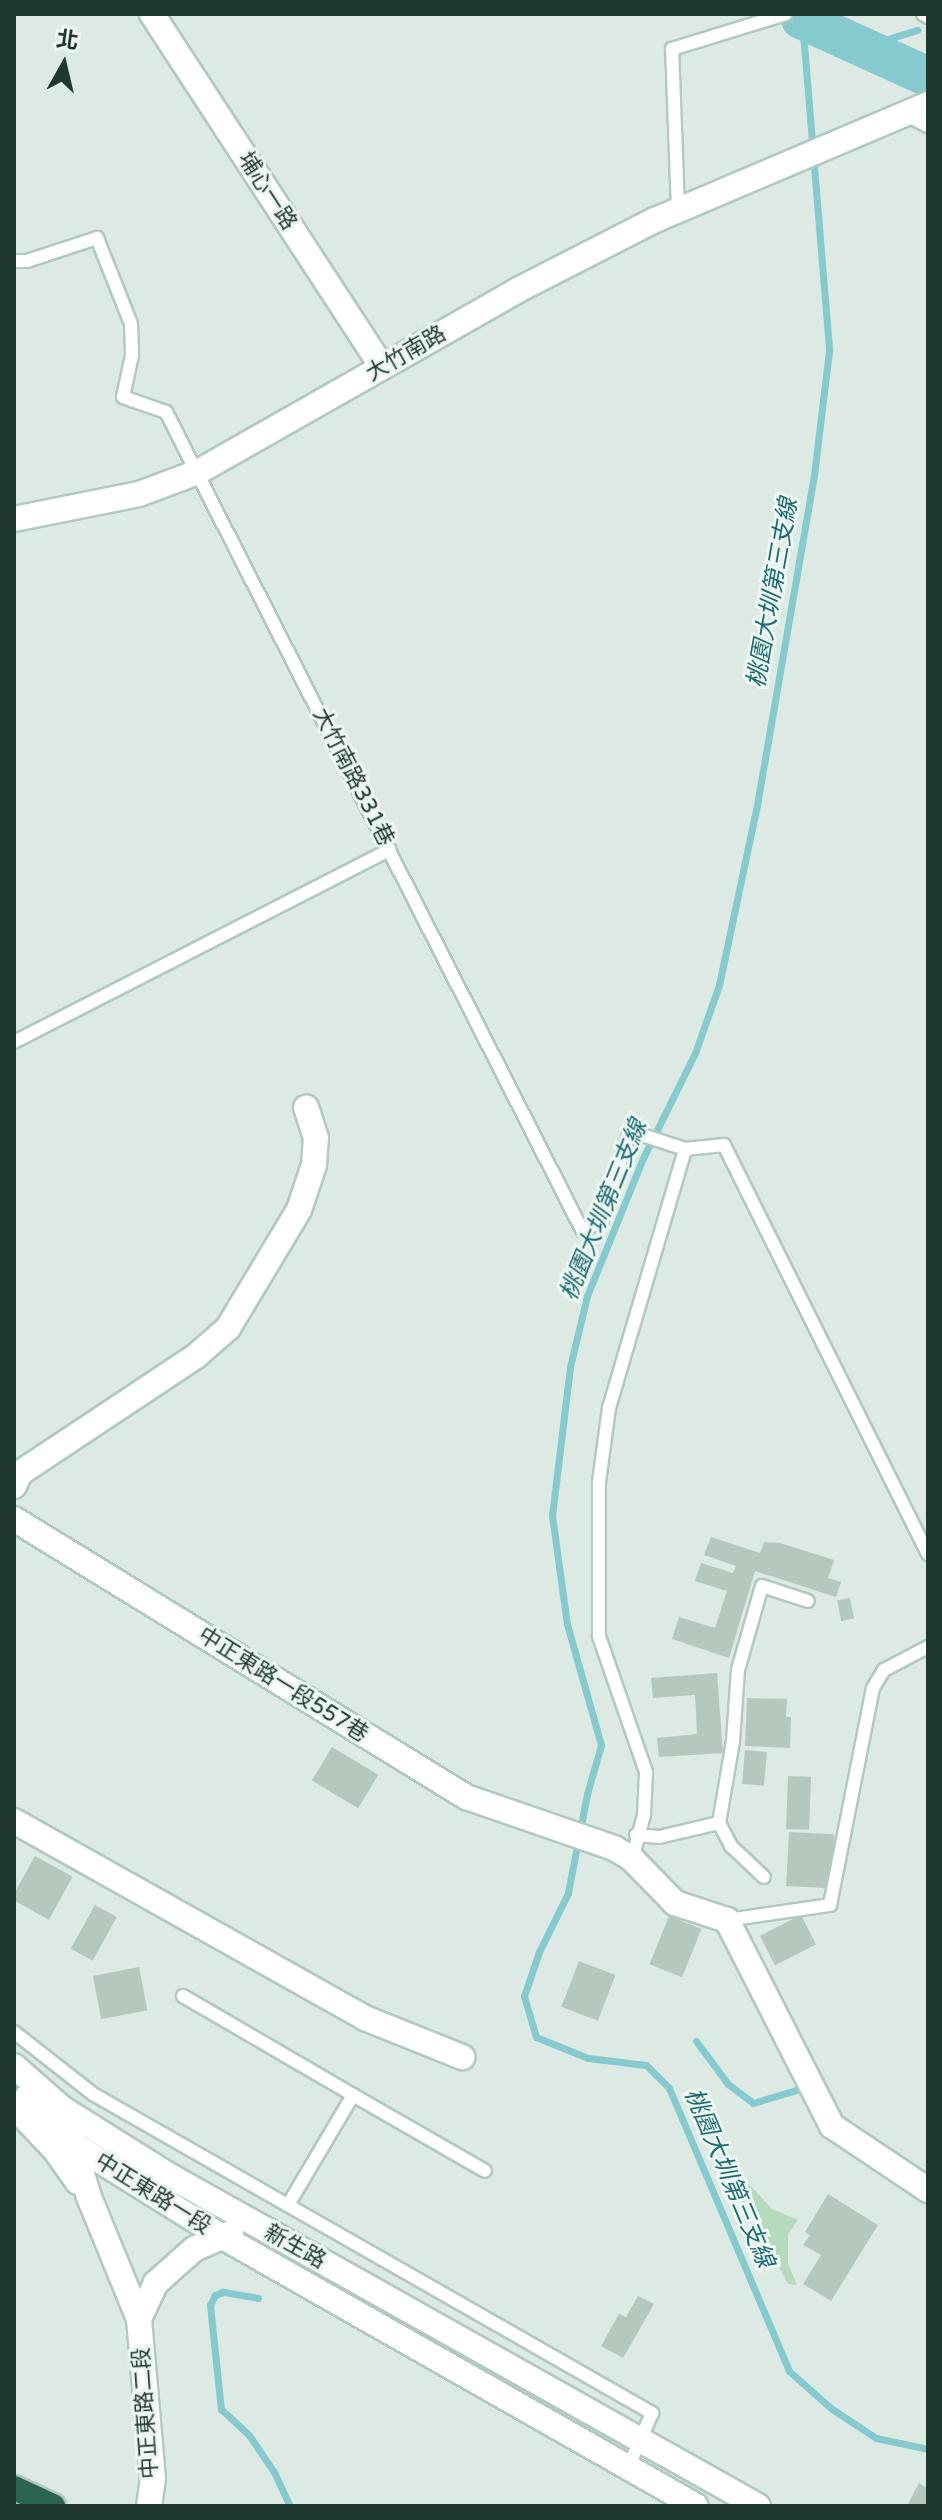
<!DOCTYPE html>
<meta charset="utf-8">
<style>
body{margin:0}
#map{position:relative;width:942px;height:2520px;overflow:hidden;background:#dde9e3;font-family:"Varela Round","Noto Sans TC",sans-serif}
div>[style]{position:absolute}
.green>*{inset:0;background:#b6dbbc}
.stream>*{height:7px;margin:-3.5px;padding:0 3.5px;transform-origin:3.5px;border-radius:3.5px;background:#85cacf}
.river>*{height:40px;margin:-20px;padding:0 20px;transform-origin:20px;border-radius:20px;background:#85cacf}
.building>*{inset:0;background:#b6c7be;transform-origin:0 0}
.roads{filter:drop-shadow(2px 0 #b1c9be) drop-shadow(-2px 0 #b1c9be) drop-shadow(0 2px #b1c9be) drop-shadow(0 -2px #b1c9be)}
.lane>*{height:12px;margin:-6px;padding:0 6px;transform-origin:6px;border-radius:6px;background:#fff}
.street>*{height:24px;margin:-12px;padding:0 12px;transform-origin:12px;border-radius:12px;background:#fff}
.secondary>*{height:24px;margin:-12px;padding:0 12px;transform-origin:12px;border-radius:12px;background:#fff}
.highway>*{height:24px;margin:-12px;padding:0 12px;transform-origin:12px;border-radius:12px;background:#2b6453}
span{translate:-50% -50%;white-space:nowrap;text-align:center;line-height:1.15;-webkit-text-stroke:6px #edf6f1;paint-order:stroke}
.street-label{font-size:22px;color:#1f382f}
.water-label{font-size:24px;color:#1b6c73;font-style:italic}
.frame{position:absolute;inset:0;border:16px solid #1f382f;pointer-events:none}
.north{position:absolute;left:24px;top:24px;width:80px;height:80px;-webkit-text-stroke:6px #edf6f1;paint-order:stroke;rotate:8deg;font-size:22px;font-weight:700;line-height:32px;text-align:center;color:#1f382f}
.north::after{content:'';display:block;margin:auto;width:28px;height:36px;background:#1f382f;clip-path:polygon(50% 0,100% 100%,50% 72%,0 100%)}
</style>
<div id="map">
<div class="green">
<i style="clip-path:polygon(739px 2180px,747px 2182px,772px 2209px,798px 2220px,788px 2234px,788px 2264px,797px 2285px,788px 2284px,739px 2194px)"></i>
</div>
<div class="stream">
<i style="left:802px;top:20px;width:332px;rotate:85.3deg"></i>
<i style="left:829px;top:351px;width:125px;rotate:96.9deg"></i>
<i style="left:814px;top:475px;width:330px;rotate:99.8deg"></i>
<i style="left:758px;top:800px;width:189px;rotate:101.9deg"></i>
<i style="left:719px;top:985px;width:72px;rotate:109.4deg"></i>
<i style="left:695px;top:1053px;width:117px;rotate:116.3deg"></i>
<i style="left:643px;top:1158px;width:149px;rotate:112.1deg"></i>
<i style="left:587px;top:1296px;width:73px;rotate:103.5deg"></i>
<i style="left:570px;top:1367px;width:149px;rotate:96.9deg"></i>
<i style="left:552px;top:1515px;width:110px;rotate:82.2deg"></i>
<i style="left:567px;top:1624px;width:126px;rotate:74.3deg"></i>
<i style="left:601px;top:1745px;width:51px;rotate:105.9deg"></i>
<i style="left:587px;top:1794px;width:101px;rotate:100.9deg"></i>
<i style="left:568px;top:1893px;width:66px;rotate:116.2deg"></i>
<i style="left:539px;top:1952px;width:46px;rotate:108.8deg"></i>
<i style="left:524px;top:1996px;width:43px;rotate:73.7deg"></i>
<i style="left:536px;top:2037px;width:56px;rotate:22deg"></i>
<i style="left:588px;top:2058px;width:58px;rotate:6.9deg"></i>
<i style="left:646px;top:2065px;width:33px;rotate:45deg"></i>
<i style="left:669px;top:2088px;width:307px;rotate:67deg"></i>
<i style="left:789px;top:2371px;width:57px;rotate:41.5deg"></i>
<i style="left:832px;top:2409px;width:53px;rotate:33.4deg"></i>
<i style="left:876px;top:2438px;width:53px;rotate:11.9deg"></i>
<i style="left:862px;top:47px;width:58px;rotate:-17.2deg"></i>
<i style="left:696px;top:2041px;width:54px;rotate:53.3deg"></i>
<i style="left:728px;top:2084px;width:31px;rotate:37deg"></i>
<i style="left:753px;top:2103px;width:55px;rotate:-16.8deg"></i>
<i style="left:258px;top:2298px;width:36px;rotate:-170deg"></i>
<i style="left:223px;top:2292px;width:9px;rotate:159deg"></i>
<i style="left:215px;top:2295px;width:11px;rotate:117deg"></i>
<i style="left:210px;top:2305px;width:105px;rotate:84deg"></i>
<i style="left:221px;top:2409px;width:38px;rotate:43deg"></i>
<i style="left:249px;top:2435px;width:45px;rotate:56deg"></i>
<i style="left:274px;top:2472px;width:38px;rotate:65deg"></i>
</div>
<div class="river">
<i style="left:801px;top:19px;width:140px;rotate:24.5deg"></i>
</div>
<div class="building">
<i style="clip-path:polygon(711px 1537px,760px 1553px,764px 1542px,780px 1543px,834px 1560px,828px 1578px,841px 1582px,836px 1597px,755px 1571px,729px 1658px,672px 1639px,679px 1617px,715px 1628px,727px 1591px,695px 1581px,701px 1563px,733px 1573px,736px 1566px,704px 1555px)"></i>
<i style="left:850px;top:1598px;width:21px;height:13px;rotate:79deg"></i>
<i style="clip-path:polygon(717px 1673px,723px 1753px,659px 1757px,657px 1738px,697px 1734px,695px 1695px,653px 1698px,651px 1678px)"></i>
<i style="clip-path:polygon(747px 1698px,787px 1699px,786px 1717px,791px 1717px,790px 1748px,745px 1746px)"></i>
<i style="left:332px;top:1747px;width:54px;height:39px;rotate:31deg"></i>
<i style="left:745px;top:1750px;width:22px;height:34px;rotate:5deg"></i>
<i style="left:788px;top:1776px;width:23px;height:53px;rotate:2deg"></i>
<i style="left:789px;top:1832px;width:45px;height:54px;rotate:3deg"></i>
<i style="left:35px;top:1856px;width:43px;height:49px;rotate:29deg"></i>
<i style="left:95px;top:1905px;width:25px;height:50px;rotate:29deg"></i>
<i style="left:801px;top:1915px;width:33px;height:46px;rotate:63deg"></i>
<i style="left:669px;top:1916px;width:35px;height:52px;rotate:22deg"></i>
<i style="left:579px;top:1961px;width:39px;height:49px;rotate:21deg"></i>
<i style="left:139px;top:1967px;width:44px;height:47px;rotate:79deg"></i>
<i style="clip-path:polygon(828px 2194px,878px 2225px,831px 2301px,803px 2284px,821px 2255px,803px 2245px,810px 2235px,805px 2232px)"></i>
<i style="clip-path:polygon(638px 2296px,654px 2304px,623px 2358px,601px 2346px,619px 2314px,626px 2317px)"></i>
<i style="clip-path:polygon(919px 2483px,928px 2489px,928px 2506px,907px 2506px)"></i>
</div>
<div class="roads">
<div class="lane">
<i style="left:923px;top:14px;width:6px;rotate:31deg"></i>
<i style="left:906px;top:115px;width:25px;rotate:27deg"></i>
<i style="left:678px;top:210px;width:161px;rotate:-92.1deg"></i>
<i style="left:672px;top:49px;width:119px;rotate:-17.1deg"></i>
<i style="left:14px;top:261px;width:13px"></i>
<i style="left:27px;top:261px;width:74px;rotate:-18.2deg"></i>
<i style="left:97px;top:238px;width:92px;rotate:68.4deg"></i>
<i style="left:131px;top:324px;width:31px;rotate:88deg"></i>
<i style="left:132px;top:355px;width:43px;rotate:102.1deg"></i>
<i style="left:123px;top:397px;width:46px;rotate:19.2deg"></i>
<i style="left:166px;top:412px;width:918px;rotate:63.04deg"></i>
<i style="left:582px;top:1230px;width:21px;rotate:-23deg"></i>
<i style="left:601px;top:1222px;width:96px;rotate:-72.3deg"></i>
<i style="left:630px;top:1131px;width:58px;rotate:18.1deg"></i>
<i style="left:14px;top:1042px;width:422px;rotate:-27.1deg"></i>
<i style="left:719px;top:1823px;width:83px;rotate:-80.3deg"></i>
<i style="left:733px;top:1741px;width:71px;rotate:-86deg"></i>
<i style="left:738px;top:1670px;width:87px;rotate:-74.1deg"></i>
<i style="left:762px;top:1586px;width:48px;rotate:18.1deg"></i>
<i style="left:636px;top:1835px;width:23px;rotate:5deg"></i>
<i style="left:659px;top:1837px;width:62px;rotate:-13.1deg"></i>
<i style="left:719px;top:1823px;width:26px;rotate:62deg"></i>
<i style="left:731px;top:1846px;width:45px;rotate:43.2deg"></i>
<i style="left:632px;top:1859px;width:46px;rotate:-74.7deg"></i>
<i style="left:644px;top:1815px;width:43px;rotate:-87.3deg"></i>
<i style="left:646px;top:1772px;width:144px;rotate:-109.1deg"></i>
<i style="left:599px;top:1636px;width:154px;rotate:-90deg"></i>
<i style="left:599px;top:1482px;width:75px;rotate:-82.3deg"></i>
<i style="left:609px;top:1408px;width:270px;rotate:-73.6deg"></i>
<i style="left:685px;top:1149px;width:39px;rotate:-6deg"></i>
<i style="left:724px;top:1145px;width:457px;rotate:63.5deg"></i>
<i style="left:727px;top:1920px;width:104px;rotate:-8.3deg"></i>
<i style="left:830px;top:1905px;width:221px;rotate:-78.8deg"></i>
<i style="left:873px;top:1688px;width:21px;rotate:-59deg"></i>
<i style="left:884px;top:1670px;width:50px;rotate:-27.6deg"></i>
<i style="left:183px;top:1996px;width:197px;rotate:30.2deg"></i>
<i style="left:14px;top:2032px;width:100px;rotate:38.1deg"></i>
<i style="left:93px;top:2094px;width:644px;rotate:29.71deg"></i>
<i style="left:652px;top:2413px;width:60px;rotate:113.6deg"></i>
<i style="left:288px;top:2205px;width:128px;rotate:-59.4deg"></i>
<i style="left:353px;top:2095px;width:152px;rotate:29.9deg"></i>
</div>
<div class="street">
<i style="left:14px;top:1486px;width:14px;rotate:-65deg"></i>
<i style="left:20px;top:1473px;width:211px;rotate:-33.6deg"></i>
<i style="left:196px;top:1356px;width:43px;rotate:-41.2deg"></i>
<i style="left:228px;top:1328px;width:138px;rotate:-59deg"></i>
<i style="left:299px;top:1210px;width:47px;rotate:-71.6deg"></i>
<i style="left:314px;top:1165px;width:27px;rotate:-86deg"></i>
<i style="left:316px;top:1138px;width:32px;rotate:-108deg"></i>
<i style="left:14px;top:1519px;width:531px;rotate:31.59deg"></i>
<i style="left:466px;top:1797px;width:157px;rotate:19deg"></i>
<i style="left:614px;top:1848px;width:21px;rotate:31deg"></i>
<i style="left:632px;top:1859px;width:62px;rotate:45.7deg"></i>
<i style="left:675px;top:1903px;width:55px;rotate:18.1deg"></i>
<i style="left:727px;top:1920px;width:231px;rotate:63deg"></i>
<i style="left:832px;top:2126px;width:115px;rotate:33.7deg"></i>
<i style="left:14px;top:1821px;width:403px;rotate:29.3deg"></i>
<i style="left:365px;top:2018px;width:105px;rotate:21.9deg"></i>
</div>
<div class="secondary">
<i style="left:152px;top:14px;width:421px;rotate:56.9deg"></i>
<i style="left:14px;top:519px;width:127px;rotate:-11.3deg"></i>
<i style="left:139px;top:494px;width:63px;rotate:-20.4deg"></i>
<i style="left:198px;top:472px;width:366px;rotate:-29.6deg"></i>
<i style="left:516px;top:291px;width:156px;rotate:-27.1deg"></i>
<i style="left:655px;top:220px;width:297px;rotate:-23deg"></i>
<i style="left:14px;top:2066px;width:65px;rotate:41.3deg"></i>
<i style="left:63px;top:2109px;width:126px;rotate:32.1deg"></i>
<i style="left:170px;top:2176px;width:674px;rotate:29.3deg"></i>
<i style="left:27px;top:2097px;width:66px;rotate:45.6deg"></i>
<i style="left:73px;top:2144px;width:174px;rotate:31.9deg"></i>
<i style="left:221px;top:2236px;width:546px;rotate:29.61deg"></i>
<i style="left:20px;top:2113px;width:52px;rotate:46.5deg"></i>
<i style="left:56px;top:2151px;width:38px;rotate:55deg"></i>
<i style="left:71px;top:2138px;width:62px;rotate:73deg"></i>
<i style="left:89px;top:2197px;width:132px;rotate:67.7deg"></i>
<i style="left:139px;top:2319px;width:160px;rotate:85deg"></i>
<i style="left:153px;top:2478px;width:28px;rotate:98deg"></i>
<i style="left:139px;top:2319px;width:40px;rotate:-65deg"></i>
<i style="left:156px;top:2283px;width:51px;rotate:-41.8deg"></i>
<i style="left:194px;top:2249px;width:40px;rotate:-23.4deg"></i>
</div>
<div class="highway">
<i style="left:14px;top:2488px;width:43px;rotate:24.8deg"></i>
</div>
</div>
<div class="street-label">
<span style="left:267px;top:191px;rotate:57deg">埔心一路</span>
<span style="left:406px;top:354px;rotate:-30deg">大竹南路</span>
<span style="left:353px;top:777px;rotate:63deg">大竹南路331巷</span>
<span style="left:283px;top:1685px;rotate:32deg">中正東路一段557巷</span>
<span style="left:153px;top:2194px;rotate:32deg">中正東路一段</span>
<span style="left:295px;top:2247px;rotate:29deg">新生路</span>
<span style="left:146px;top:2413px;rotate:-94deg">中正東路二段</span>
</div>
<div class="water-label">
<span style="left:773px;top:593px;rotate:-80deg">桃園大圳第三支線</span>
<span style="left:604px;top:1210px;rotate:-68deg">桃園大圳第三支線</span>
<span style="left:729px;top:2178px;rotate:67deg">桃園大圳第三支線</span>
</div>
<div class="frame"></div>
<div class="north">北</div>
</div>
